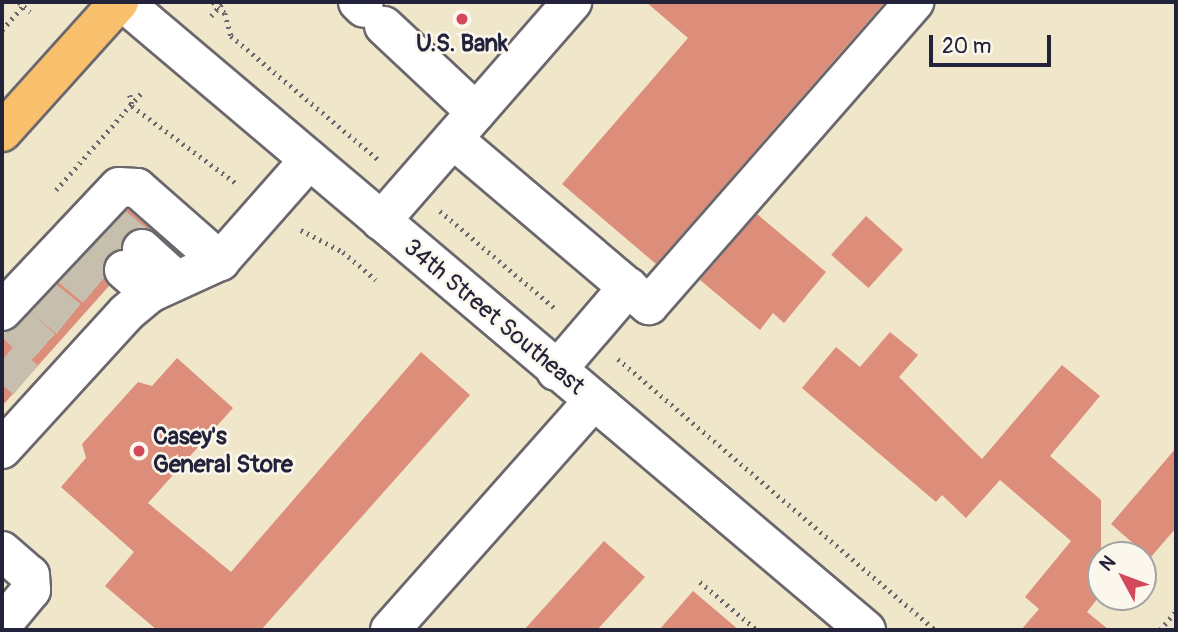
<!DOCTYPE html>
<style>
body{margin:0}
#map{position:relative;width:1178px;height:632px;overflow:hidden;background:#f0e6ca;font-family:Pangolin,sans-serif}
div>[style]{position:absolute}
.building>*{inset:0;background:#dd8e7a;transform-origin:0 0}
.minor-tunnel>*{height:38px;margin-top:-19px;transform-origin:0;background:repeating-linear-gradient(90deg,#c7bfad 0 38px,transparent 0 57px)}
.path>*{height:4.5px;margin-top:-2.25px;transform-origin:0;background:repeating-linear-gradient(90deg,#6a676d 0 2px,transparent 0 7px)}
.roads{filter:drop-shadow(2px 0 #6a676d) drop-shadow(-2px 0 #6a676d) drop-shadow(0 2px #6a676d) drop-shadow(0 -2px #6a676d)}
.minor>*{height:38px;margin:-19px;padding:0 19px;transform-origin:19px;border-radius:19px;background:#fff}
.major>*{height:38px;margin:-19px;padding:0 19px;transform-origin:19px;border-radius:19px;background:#f8bf6c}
.dots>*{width:19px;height:19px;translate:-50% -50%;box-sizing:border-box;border:4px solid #fbf7ec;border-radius:50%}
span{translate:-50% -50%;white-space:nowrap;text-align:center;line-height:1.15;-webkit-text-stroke:5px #fbf7ec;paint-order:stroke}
.poi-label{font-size:24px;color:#22223b;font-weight:700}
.left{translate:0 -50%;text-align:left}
.street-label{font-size:24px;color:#22223b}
.frame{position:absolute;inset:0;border:4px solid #22223b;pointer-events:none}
.north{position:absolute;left:1087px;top:541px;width:70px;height:70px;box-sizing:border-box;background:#fbf7ec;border:2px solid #a4a2a5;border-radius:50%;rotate:311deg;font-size:19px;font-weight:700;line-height:28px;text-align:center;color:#22223b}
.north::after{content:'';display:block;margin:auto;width:24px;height:32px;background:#d1495b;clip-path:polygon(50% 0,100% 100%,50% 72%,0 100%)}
.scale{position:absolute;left:929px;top:35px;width:122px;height:32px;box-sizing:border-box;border:4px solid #22223b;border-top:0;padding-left:9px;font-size:21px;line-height:24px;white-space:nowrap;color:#22223b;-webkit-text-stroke:5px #fbf7ec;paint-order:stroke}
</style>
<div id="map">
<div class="building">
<i style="clip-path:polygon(646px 2px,885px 2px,656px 264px,562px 184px,688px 38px)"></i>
<i style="clip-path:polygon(128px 209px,152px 230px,135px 228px,107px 256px,103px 276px,109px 286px,2px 406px,2px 336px)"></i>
<i style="clip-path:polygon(757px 214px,826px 272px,784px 323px,773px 313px,760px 330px,700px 280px)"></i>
<i style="left:866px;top:216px;width:50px;height:52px;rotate:42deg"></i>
<i style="clip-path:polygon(890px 332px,918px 355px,899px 377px,982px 459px,1062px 365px,1100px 396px,1050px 456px,1101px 500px,1101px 594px,1087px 612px,1109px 630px,1021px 630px,1039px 609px,1025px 597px,1071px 541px,1000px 480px,966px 518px,942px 495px,936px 502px,802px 388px,836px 347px,860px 367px)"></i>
<i style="clip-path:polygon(421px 352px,470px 395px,261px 630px,157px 630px,105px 586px,134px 552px,61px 487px,86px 458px,82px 444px,138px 382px,152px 386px,177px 358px,233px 408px,148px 503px,231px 572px)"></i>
<i style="clip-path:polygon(1176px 448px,1176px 528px,1150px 558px,1111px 524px)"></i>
<i style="clip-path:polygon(604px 541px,645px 577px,597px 630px,524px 630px)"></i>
<i style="clip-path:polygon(693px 591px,739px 630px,659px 630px)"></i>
</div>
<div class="minor-tunnel">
<i style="left:106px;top:220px;width:46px;rotate:38.9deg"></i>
<i style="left:87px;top:241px;width:47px;rotate:38.1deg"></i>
<i style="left:66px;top:264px;width:47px;rotate:39.8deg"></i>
<i style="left:39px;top:295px;width:46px;rotate:38.9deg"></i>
<i style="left:14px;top:323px;width:47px;rotate:41.5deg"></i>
<i style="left:2px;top:360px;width:31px;rotate:40deg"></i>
</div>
<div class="path">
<i style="left:19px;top:2px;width:15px;rotate:42deg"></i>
<i style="left:213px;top:2px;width:16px;rotate:43deg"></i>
<i style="left:225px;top:13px;width:24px;rotate:75deg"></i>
<i style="left:231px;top:36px;width:194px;rotate:40deg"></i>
<i style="left:211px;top:16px;width:18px;rotate:-49deg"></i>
<i style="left:2px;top:30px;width:32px;rotate:-49deg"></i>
<i style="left:130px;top:95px;width:11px;rotate:80deg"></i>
<i style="left:132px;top:106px;width:131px;rotate:36.6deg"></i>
<i style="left:56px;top:190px;width:132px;rotate:-48.7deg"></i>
<i style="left:440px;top:211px;width:152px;rotate:40.2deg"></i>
<i style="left:301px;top:230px;width:47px;rotate:27.6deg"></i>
<i style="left:343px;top:252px;width:43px;rotate:40.3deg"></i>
<i style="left:618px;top:359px;width:417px;rotate:40.5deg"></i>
<i style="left:700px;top:582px;width:75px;rotate:40.1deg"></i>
<i style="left:1160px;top:630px;width:25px;rotate:-50deg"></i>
</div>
<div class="roads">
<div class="minor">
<i style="left:123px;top:2px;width:973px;rotate:40.21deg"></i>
<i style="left:358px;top:2px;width:8px;rotate:45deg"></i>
<i style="left:384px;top:26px;width:126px;rotate:43.1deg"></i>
<i style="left:453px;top:139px;width:257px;rotate:40.3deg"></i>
<i style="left:649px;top:305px;width:403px;rotate:-48.8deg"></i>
<i style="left:381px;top:221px;width:291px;rotate:-48.9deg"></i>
<i style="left:142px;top:249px;width:45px;rotate:42.3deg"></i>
<i style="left:124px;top:270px;width:35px;rotate:41deg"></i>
<i style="left:2px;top:311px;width:170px;rotate:-46.7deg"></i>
<i style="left:119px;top:187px;width:18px;rotate:3deg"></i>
<i style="left:137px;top:188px;width:111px;rotate:41.3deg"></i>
<i style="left:556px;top:371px;width:111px;rotate:-49.4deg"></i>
<i style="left:2px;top:449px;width:184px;rotate:-47.6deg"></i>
<i style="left:126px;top:313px;width:31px;rotate:-40deg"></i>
<i style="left:150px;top:293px;width:77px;rotate:-24.6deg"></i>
<i style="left:220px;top:261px;width:135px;rotate:-48.6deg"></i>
<i style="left:2px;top:551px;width:37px;rotate:41deg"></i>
<i style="left:30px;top:575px;width:15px;rotate:86deg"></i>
<i style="left:31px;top:590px;width:45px;rotate:129.6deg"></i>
<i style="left:390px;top:630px;width:306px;rotate:-48.4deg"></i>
</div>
<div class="major">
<i style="left:2px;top:132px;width:175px;rotate:-48deg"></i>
</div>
</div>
<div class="dots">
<i style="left:462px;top:19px;background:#d1495b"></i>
<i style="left:139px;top:451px;background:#d1495b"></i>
</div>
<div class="poi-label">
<span style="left:462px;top:44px">U.S. Bank</span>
<span class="left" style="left:153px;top:451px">Casey's<br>General Store</span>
</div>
<div class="street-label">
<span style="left:494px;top:317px;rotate:40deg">34th Street Southeast</span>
</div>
<div class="frame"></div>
<div class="north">N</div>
<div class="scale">20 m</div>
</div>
